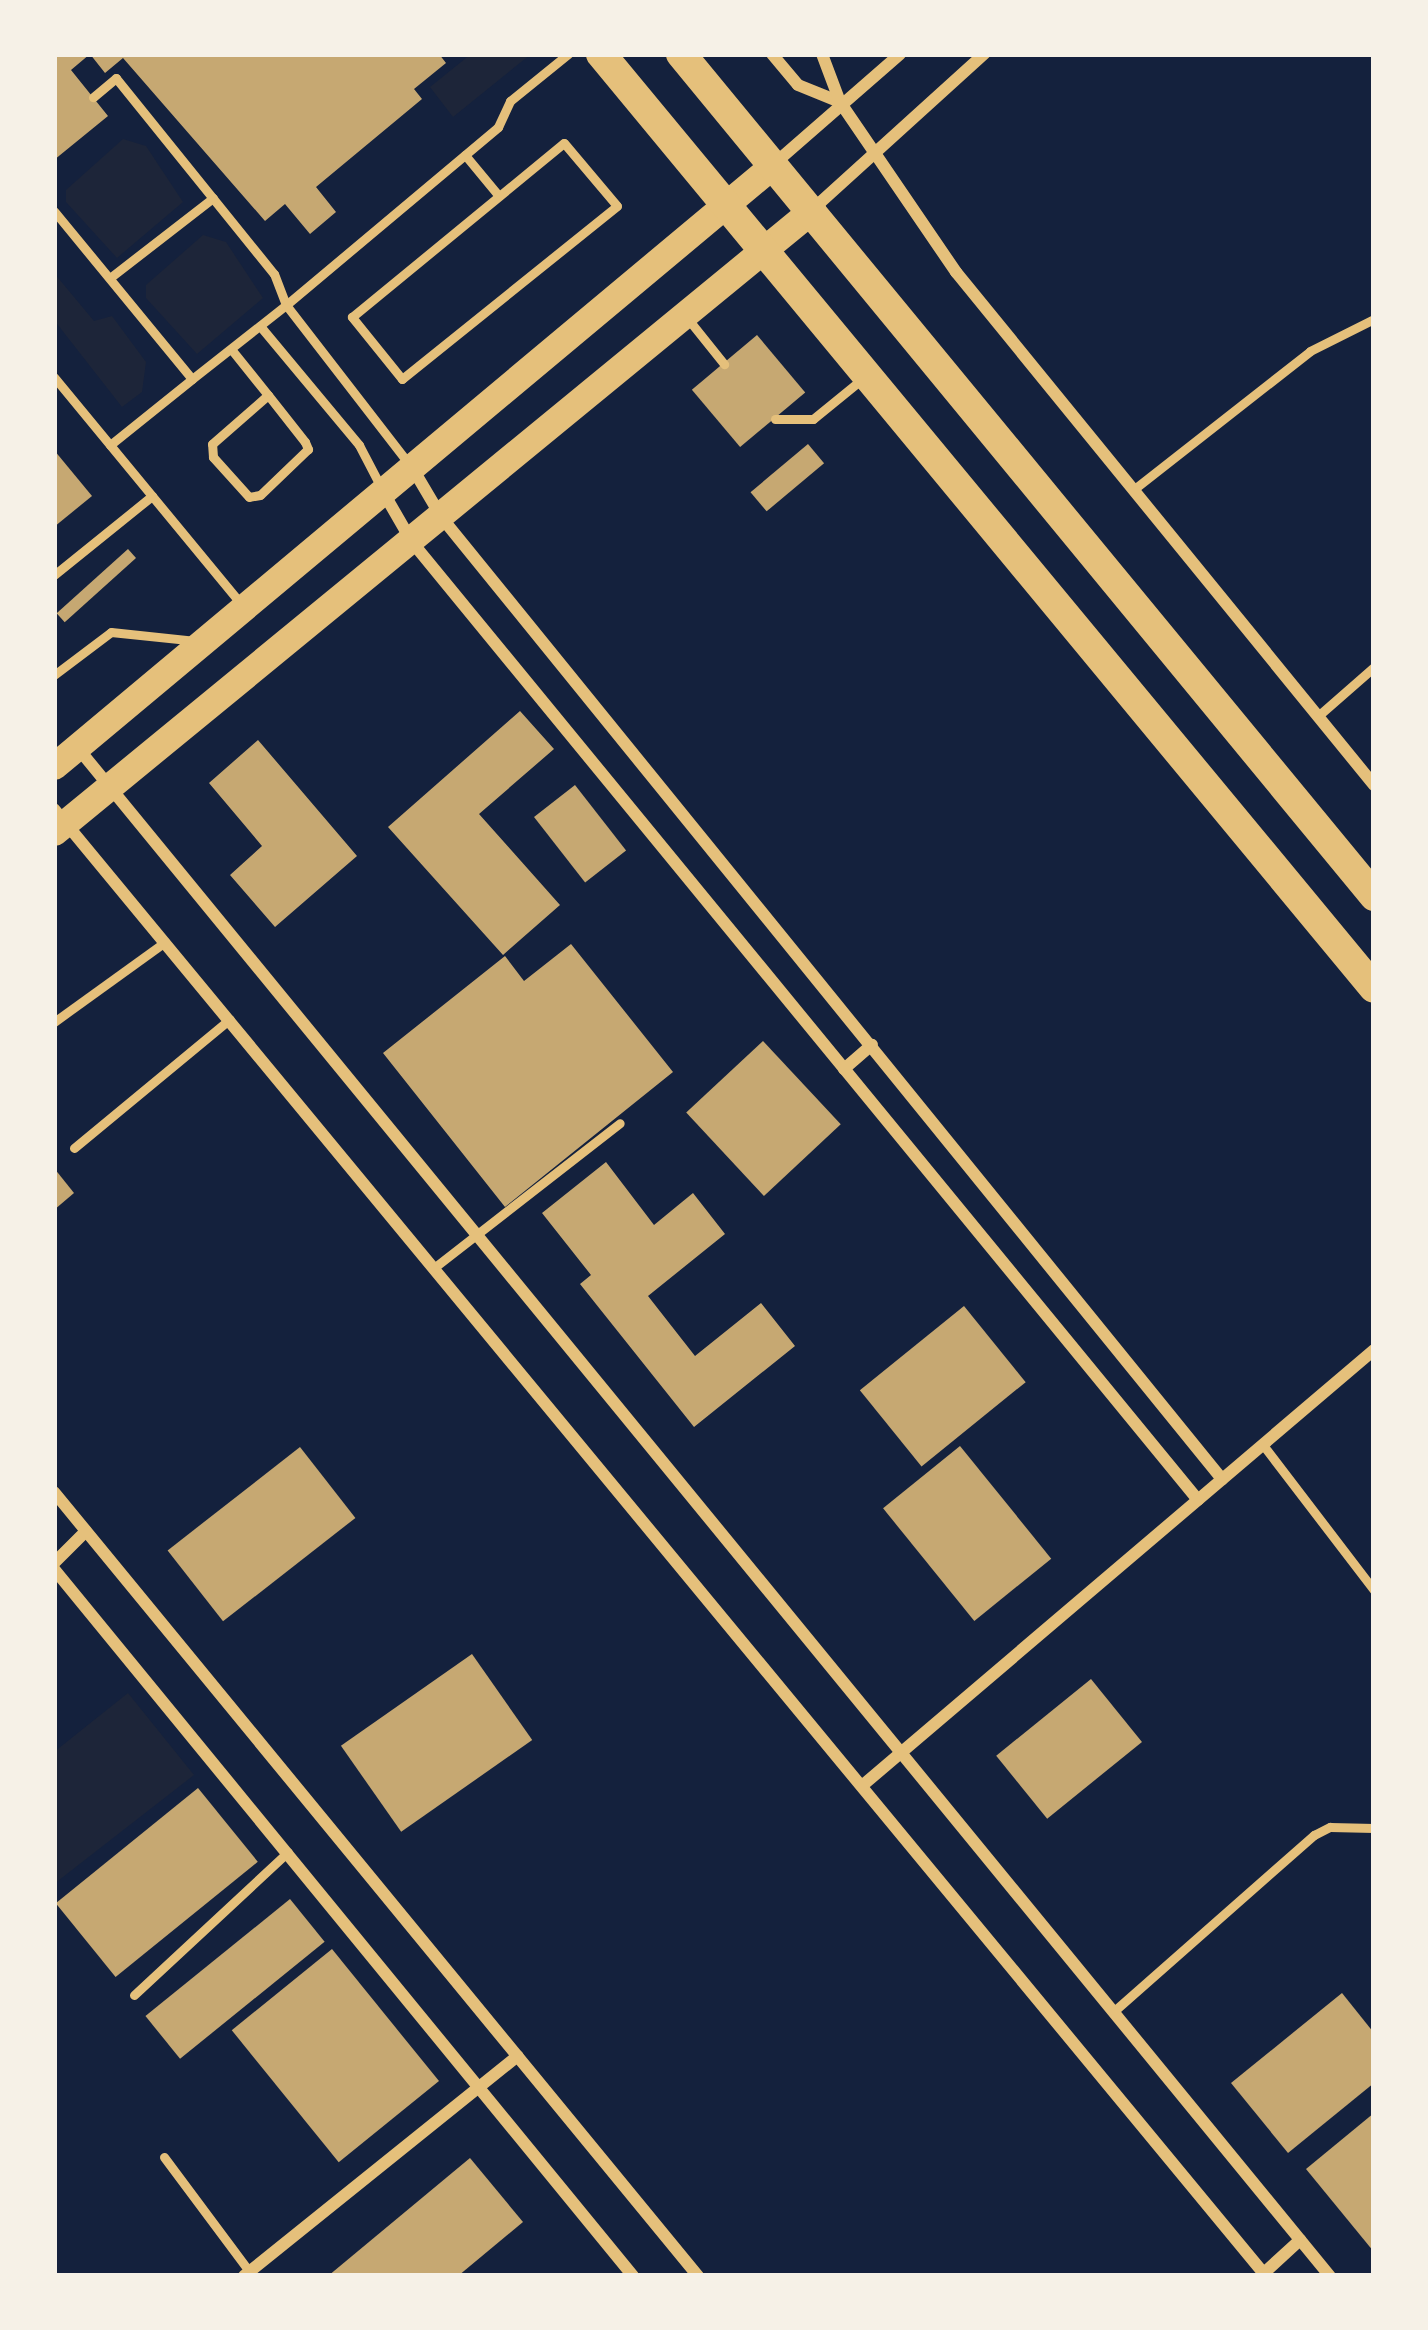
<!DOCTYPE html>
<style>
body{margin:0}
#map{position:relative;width:1428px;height:2330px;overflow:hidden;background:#14213d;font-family:Commissioner,sans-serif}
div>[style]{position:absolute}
.green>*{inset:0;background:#1d2539}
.building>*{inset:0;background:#c6a872;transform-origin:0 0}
.service>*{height:9px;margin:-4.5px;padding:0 4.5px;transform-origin:4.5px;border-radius:4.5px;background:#e5c07b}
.minor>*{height:12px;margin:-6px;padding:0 6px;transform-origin:6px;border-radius:6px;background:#e5c07b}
.primary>*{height:27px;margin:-13.5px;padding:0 13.5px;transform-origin:13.5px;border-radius:13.5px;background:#e5c07b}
.trunk>*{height:30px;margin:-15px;padding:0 15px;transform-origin:15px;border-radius:15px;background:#e5c07b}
span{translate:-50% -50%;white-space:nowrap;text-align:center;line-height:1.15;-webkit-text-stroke:10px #f6f1e7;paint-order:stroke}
.frame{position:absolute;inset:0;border:57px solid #f6f1e7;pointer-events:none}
</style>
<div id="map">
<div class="green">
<i style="clip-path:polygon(471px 54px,531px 54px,453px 117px,430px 87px)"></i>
<i style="clip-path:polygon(123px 139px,146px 146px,183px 202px,117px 258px,66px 202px,66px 190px)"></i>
<i style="clip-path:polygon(203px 235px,226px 242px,263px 298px,197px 354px,146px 298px,146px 285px)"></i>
<i style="clip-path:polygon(54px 273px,94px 321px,112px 316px,146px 362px,142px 392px,122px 407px,54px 320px)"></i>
<i style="clip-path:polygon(128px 1693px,194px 1775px,54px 1884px,54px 1752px)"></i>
</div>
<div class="building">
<i style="clip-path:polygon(54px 54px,439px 54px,446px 63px,414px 89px,422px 99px,316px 187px,336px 212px,310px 234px,285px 204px,265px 221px,123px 58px,105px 73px,90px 54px,71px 70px,108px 116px,54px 160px)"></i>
<i style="left:757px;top:335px;width:75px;height:85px;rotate:50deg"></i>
<i style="left:808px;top:444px;width:25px;height:75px;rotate:50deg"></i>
<i style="clip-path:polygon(54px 450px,92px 496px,54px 527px)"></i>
<i style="left:128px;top:549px;width:12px;height:96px;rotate:48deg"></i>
<i style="clip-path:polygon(520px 711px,554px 749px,479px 814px,560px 905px,503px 955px,388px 827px)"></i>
<i style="clip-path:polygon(258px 740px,357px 856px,275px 927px,230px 875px,262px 846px,209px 783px)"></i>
<i style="left:575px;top:785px;width:83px;height:52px;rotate:52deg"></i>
<i style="clip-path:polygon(571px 944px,673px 1072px,505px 1207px,383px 1053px,505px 956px,524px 981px)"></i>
<i style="left:763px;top:1041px;width:114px;height:105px;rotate:47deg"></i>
<i style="clip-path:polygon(606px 1162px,654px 1225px,693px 1193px,725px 1234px,648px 1296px,695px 1356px,761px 1303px,795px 1346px,694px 1427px,580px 1284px,591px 1275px,542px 1213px)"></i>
<i style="clip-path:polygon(54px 1168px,74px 1193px,54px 1210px)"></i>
<i style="left:964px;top:1306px;width:98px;height:134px;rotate:51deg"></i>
<i style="left:960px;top:1446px;width:145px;height:99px;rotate:51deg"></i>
<i style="left:300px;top:1447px;width:90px;height:168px;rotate:52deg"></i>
<i style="left:472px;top:1654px;width:105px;height:160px;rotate:55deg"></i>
<i style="left:1091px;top:1679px;width:81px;height:122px;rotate:51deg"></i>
<i style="left:198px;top:1788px;width:95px;height:183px;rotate:51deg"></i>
<i style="left:290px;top:1899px;width:55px;height:186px;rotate:51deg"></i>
<i style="left:332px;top:1949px;width:170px;height:129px;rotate:51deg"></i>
<i style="clip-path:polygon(1342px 1993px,1374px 2033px,1374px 2083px,1288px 2153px,1231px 2083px)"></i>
<i style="clip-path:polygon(1374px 2113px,1374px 2252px,1306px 2169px)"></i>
<i style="clip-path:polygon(470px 2158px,523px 2222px,458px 2276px,328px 2276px)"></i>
</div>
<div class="service">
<i style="left:564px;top:143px;width:82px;rotate:49.9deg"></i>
<i style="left:617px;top:206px;width:276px;rotate:141.2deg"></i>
<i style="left:402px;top:379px;width:80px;rotate:-128.9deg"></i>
<i style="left:352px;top:317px;width:274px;rotate:-39.4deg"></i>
<i style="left:465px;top:155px;width:53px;rotate:50.3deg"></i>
<i style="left:54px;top:211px;width:217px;rotate:50.6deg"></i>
<i style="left:192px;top:379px;width:120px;rotate:-38.2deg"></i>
<i style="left:286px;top:305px;width:33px;rotate:-111deg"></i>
<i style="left:274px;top:274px;width:252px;rotate:-128.9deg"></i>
<i style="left:116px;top:78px;width:30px;rotate:140deg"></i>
<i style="left:111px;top:277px;width:129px;rotate:-37.8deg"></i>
<i style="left:688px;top:319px;width:58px;rotate:51.3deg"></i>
<i style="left:260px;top:326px;width:155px;rotate:50.2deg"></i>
<i style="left:359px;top:445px;width:50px;rotate:62.4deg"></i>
<i style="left:231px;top:349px;width:59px;rotate:51.2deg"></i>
<i style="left:268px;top:395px;width:60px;rotate:51.8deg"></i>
<i style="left:305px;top:442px;width:8px;rotate:67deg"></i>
<i style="left:308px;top:449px;width:66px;rotate:136.2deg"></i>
<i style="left:260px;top:495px;width:11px;rotate:170deg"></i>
<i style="left:249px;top:497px;width:54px;rotate:-132deg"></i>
<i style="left:213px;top:457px;width:13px;rotate:-94deg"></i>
<i style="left:212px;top:444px;width:74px;rotate:-41.2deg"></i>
<i style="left:54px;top:377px;width:297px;rotate:50.5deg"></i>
<i style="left:775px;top:419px;width:38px"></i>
<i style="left:813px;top:419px;width:63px;rotate:-39.2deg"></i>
<i style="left:110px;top:445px;width:105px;rotate:-38.8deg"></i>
<i style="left:409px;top:464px;width:201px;rotate:-127.7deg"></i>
<i style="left:286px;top:305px;width:277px;rotate:-40deg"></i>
<i style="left:498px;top:127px;width:29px;rotate:-65deg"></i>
<i style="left:510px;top:101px;width:75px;rotate:-39deg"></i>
<i style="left:1133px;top:490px;width:225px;rotate:-38.1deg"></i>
<i style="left:1310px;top:351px;width:72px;rotate:-26.6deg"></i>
<i style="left:54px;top:575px;width:126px;rotate:-38.9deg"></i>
<i style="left:54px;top:675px;width:71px;rotate:-37deg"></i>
<i style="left:111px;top:632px;width:85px;rotate:6deg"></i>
<i style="left:1318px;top:716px;width:74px;rotate:-41.2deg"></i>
<i style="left:54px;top:1022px;width:137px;rotate:-35.8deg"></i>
<i style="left:74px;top:1148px;width:202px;rotate:-39.6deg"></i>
<i style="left:435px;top:1267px;width:234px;rotate:-37.9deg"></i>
<i style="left:1263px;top:1445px;width:183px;rotate:52.6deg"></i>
<i style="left:134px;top:1995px;width:210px;rotate:-42.9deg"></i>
<i style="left:1113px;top:2012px;width:268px;rotate:-41.4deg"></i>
<i style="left:1314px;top:1835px;width:18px;rotate:-27deg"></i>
<i style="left:1330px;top:1827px;width:44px;rotate:1.3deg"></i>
<i style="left:164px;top:2157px;width:142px;rotate:53.3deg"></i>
</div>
<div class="minor">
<i style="left:772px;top:54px;width:40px;rotate:50deg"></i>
<i style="left:798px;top:85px;width:45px;rotate:22deg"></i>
<i style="left:822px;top:54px;width:51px;rotate:69.4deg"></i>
<i style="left:840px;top:102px;width:206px;rotate:55.7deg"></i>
<i style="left:956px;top:272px;width:662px;rotate:50.83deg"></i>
<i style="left:774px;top:164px;width:167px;rotate:-41.1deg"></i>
<i style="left:813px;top:209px;width:231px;rotate:-42.2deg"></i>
<i style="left:413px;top:469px;width:57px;rotate:59.4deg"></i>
<i style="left:442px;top:518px;width:1238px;rotate:50.94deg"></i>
<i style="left:382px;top:490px;width:60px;rotate:60deg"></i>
<i style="left:412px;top:542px;width:1239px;rotate:50.63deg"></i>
<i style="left:77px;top:747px;width:1977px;rotate:50.67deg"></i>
<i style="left:54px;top:809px;width:1903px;rotate:50.44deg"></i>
<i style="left:844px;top:1069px;width:37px;rotate:-41deg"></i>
<i style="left:54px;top:1492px;width:1015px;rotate:50.6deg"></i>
<i style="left:54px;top:1563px;width:45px;rotate:-45deg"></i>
<i style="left:54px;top:1569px;width:914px;rotate:50.68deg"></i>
<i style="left:863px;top:1785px;width:671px;rotate:-40.41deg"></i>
<i style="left:1264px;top:2273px;width:49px;rotate:-42.5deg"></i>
<i style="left:244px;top:2276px;width:351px;rotate:-38.8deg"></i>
</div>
<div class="primary">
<i style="left:54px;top:766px;width:937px;rotate:-39.89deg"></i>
<i style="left:54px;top:832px;width:981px;rotate:-39.37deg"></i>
</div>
<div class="trunk">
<i style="left:601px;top:54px;width:1212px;rotate:50.39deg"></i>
<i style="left:681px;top:54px;width:1091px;rotate:50.54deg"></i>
</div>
<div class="frame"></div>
</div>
